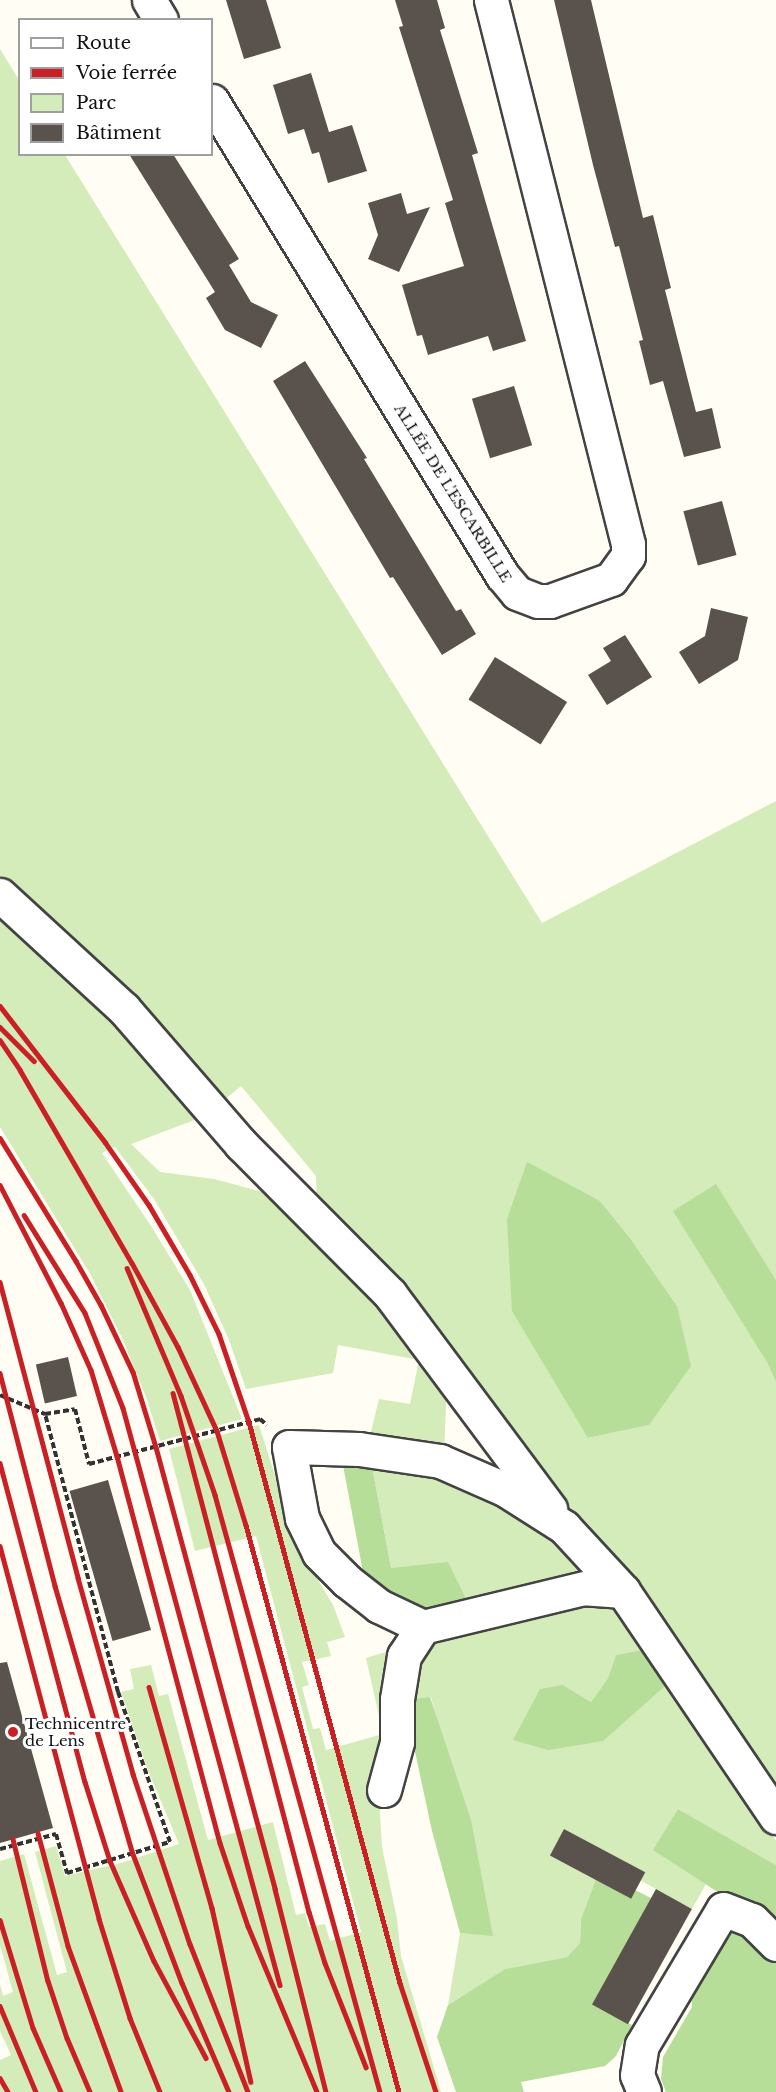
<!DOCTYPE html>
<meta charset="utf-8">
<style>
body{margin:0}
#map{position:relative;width:776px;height:2092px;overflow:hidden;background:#fffdf4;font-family:"Libre Baskerville",serif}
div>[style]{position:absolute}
.green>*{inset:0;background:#d3ecba}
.forest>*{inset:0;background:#b6de99}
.building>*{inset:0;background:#5a524c;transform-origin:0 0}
.path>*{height:4px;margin-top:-2px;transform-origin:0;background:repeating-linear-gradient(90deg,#323232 0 6px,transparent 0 9px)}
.roads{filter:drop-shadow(2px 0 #434343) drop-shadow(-2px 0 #434343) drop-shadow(0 2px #434343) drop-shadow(0 -2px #434343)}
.minor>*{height:33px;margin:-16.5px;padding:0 16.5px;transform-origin:16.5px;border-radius:16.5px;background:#fff}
.rail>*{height:4.5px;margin:-2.25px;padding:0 2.25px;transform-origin:2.25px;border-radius:2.25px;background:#c82024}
.dots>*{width:16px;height:16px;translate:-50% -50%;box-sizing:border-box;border:3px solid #fff;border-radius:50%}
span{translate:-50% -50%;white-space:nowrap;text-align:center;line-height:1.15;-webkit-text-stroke:6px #fff;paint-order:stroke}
.street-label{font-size:15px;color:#101010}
.poi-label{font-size:15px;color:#101010}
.left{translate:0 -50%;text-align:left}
.legend{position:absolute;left:18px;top:18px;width:195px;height:138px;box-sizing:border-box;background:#fff;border:2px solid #9f9f9f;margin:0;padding:8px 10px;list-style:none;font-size:18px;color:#101010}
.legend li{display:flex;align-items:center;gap:12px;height:30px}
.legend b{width:30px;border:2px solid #9f9f9f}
</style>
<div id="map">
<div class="green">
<i style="clip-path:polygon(evenodd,0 49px,19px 80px,20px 154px,65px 155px,542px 923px,776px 801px,776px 1280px,716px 1185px,767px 1362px,776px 1382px,776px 1800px,317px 1208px,316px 1176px,241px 1086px,205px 1116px,131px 1144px,160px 1172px,214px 1179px,285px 1198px,447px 1379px,444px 1457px,369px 1440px,379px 1399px,410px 1404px,419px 1360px,338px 1345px,333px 1373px,246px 1389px,229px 1340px,204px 1284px,154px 1199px,115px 1147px,102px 1153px,151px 1226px,190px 1290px,242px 1419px,160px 1441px,146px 1397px,123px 1340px,89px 1272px,0 1127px,0 49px,600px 1201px,630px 1238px,677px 1306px,649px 1425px,588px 1438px,600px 1201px)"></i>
<i style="clip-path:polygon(259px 1425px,297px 1545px,333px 1605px,345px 1637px,327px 1642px,331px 1656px,302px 1662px,309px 1685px,302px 1687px,313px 1729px,320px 1728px,326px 1750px,383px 1734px,366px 1658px,399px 1648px,379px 1799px,382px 1847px,397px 1919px,401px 1956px,441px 2092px,0 2092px,0 2060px,11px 2055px,0 2031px,0 1984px,3px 1996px,13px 1992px,0 1945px,0 1861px,24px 1854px,57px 1975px,67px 1972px,35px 1852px,56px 1846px,65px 1876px,121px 1863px,179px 1844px,149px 1773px,121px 1692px,134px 1689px,130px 1669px,151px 1665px,159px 1696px,168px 1694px,208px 1840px,273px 1822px,296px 1915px,305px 1913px,309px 1927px,325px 1924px,330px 1941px,361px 1932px,256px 1536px,195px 1551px,169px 1449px)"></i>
<i style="clip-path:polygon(371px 1461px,433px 1472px,552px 1531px,590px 1575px,470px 1607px,391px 1568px)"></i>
<i style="clip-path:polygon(595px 1599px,616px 1608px,651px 1648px,616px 1655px,608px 1678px,591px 1702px,563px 1685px,513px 1740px,673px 1679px,776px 1841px,776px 1865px,678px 1809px,654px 1850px,706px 1884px,692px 1909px,640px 1880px,644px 1872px,564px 1829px,550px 1855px,596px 1879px,581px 1919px,580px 1943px,567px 1957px,505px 1969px,448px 2005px,460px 1933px,492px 1935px,431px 1697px,404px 1700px,415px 1667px,432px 1645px,451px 1630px)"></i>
</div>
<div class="forest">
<i style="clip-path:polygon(527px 1162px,600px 1201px,630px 1238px,677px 1306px,691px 1366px,649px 1425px,588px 1438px,512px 1311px,507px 1219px)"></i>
<i style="clip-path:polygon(716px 1184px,776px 1280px,776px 1382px,767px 1362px,673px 1211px)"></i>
<i style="clip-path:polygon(371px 1461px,391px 1568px,448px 1562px,470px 1607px,424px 1613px,366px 1588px,343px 1465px)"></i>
<i style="clip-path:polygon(651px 1648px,673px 1679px,603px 1741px,548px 1750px,513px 1740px,540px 1689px,563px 1685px,591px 1702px,608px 1678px,616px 1655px)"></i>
<i style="clip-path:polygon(430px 1697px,471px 1820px,493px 1936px,460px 1933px,432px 1831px,404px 1700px)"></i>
<i style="clip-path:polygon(678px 1809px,776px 1865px,776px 1938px,747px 1911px,653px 1850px)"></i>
<i style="clip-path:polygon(596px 1879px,630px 1898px,635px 1890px,651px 1898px,594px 2005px,632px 2025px,616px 2056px,605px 2066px,521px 2082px,524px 2092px,456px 2092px,437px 2037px,448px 2005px,505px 1969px,567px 1957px,580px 1943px,581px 1919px)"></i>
<i style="clip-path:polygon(725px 1922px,776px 1955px,776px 2092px,666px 2092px,661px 2079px,663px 2057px,692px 2007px,691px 1987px)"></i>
</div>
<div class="building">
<i style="clip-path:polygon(226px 0,266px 0,281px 48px,244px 59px)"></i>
<i style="clip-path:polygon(395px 0,437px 0,445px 28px,440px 30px,478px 153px,472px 155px,526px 341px,493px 351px,488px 336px,428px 355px,422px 335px,417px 336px,402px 285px,464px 266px,445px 203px,453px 200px,399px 27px,403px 26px)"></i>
<i style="clip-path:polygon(554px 0,591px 0,643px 218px,653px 215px,671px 288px,665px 290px,696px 412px,712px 408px,721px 448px,684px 457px,663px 381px,650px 385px,639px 341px,643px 340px,619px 246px,615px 247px,593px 165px)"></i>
<i style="clip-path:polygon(311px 73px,329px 132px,352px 125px,367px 171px,328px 183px,319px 152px,312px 154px,304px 129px,288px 134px,273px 85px)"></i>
<i style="clip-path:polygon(129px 154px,173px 154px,239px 259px,229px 265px,251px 302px,278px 315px,261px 348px,225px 330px,206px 298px,215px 292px)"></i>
<i style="clip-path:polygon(401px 193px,407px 214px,430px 207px,399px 272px,368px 259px,378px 235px,368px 203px)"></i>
<i style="clip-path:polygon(305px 361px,367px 458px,364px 459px,456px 611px,461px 609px,476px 634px,442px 655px,393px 577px,390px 578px,273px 381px)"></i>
<i style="left:514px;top:386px;width:62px;height:44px;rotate:73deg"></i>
<i style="left:722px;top:501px;width:56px;height:40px;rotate:75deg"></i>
<i style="clip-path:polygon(711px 608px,748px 617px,738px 660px,699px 684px,679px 652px,705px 636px)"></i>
<i style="clip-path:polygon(625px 635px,652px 677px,607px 705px,588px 675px,611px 661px,603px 648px)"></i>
<i style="left:495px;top:657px;width:85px;height:50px;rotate:32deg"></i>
<i style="left:68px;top:1357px;width:40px;height:33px;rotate:77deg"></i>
<i style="left:108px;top:1480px;width:156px;height:40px;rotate:74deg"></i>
<i style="clip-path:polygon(7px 1662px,53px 1828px,0 1843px,0 1663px)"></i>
<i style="left:564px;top:1829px;width:92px;height:30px;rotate:28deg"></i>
<i style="left:656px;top:1889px;width:41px;height:132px;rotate:29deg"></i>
</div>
<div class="path">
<i style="left:0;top:1395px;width:49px;rotate:22.9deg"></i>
<i style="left:45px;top:1414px;width:30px;rotate:-9deg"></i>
<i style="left:75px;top:1409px;width:57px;rotate:75.7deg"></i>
<i style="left:89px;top:1464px;width:177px;rotate:-14.7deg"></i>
<i style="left:260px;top:1419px;width:9px;rotate:41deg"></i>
<i style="left:0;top:1849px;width:58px;rotate:-15deg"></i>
<i style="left:56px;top:1834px;width:41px;rotate:74.2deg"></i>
<i style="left:67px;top:1873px;width:108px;rotate:-16.8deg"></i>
<i style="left:170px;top:1842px;width:159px;rotate:-109.1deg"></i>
<i style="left:118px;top:1692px;width:287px;rotate:-104.7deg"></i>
</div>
<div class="roads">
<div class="minor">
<i style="left:149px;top:0;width:23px;rotate:59deg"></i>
<i style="left:212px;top:101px;width:556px;rotate:58.54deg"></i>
<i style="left:502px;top:575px;width:23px;rotate:50deg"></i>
<i style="left:517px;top:593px;width:22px;rotate:21deg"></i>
<i style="left:538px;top:601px;width:12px"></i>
<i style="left:550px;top:601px;width:65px;rotate:-19.8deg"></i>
<i style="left:611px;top:579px;width:29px;rotate:-54deg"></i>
<i style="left:628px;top:556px;width:12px;rotate:-90deg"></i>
<i style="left:628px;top:544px;width:561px;rotate:-104.14deg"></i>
<i style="left:0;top:895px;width:168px;rotate:42.6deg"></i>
<i style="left:124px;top:1009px;width:179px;rotate:49.1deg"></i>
<i style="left:241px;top:1144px;width:211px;rotate:45.2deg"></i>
<i style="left:390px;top:1294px;width:268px;rotate:53.3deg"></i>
<i style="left:623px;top:1591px;width:39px;rotate:-176deg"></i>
<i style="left:584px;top:1588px;width:166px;rotate:166.4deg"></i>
<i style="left:423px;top:1627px;width:49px;rotate:-154.5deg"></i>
<i style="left:379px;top:1606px;width:41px;rotate:-142deg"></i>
<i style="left:347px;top:1581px;width:40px;rotate:-135deg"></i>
<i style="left:319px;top:1553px;width:39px;rotate:-116deg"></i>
<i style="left:302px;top:1518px;width:72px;rotate:-100.4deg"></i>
<i style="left:289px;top:1447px;width:70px;rotate:1.6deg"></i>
<i style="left:359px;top:1449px;width:82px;rotate:8.4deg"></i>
<i style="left:440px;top:1461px;width:72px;rotate:23.7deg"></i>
<i style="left:506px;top:1490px;width:69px;rotate:32.5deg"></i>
<i style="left:564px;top:1527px;width:87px;rotate:47.3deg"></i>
<i style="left:623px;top:1591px;width:273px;rotate:55.9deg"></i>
<i style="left:384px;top:1790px;width:50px;rotate:-74.8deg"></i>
<i style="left:397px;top:1742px;width:43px;rotate:-90deg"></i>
<i style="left:397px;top:1699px;width:44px;rotate:-80.8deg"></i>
<i style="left:404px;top:1656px;width:35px;rotate:-57deg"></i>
<i style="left:644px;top:2092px;width:18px;rotate:-112deg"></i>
<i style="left:637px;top:2075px;width:30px;rotate:-81deg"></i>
<i style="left:642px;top:2045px;width:158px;rotate:-59.2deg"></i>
<i style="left:723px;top:1909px;width:31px;rotate:21deg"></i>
<i style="left:752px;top:1920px;width:34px;rotate:45deg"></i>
</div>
</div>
<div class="rail">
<i style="left:0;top:1006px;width:172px;rotate:52.3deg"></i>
<i style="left:105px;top:1142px;width:77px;rotate:55.1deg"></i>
<i style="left:149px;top:1205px;width:81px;rotate:59.6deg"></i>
<i style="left:190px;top:1275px;width:66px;rotate:63.8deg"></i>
<i style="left:219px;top:1334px;width:93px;rotate:71.2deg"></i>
<i style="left:249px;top:1422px;width:581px;rotate:74.94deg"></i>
<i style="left:400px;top:1983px;width:115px;rotate:71.7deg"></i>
<i style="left:0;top:1027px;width:48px;rotate:45deg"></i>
<i style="left:0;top:1040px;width:36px;rotate:56deg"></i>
<i style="left:20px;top:1070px;width:223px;rotate:59.9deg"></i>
<i style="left:132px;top:1263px;width:96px;rotate:61.3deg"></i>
<i style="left:178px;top:1347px;width:93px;rotate:65.1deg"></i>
<i style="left:217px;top:1431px;width:98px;rotate:72.9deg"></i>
<i style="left:246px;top:1525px;width:587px;rotate:74.9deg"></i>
<i style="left:0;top:1138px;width:145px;rotate:58.3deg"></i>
<i style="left:76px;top:1261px;width:51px;rotate:60.4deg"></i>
<i style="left:101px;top:1305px;width:74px;rotate:64.5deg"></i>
<i style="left:133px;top:1372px;width:78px;rotate:73deg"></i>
<i style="left:156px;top:1447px;width:458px;rotate:74.9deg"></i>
<i style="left:275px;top:1889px;width:209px;rotate:75.9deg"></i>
<i style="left:0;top:1185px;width:133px;rotate:62.7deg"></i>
<i style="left:61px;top:1303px;width:73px;rotate:65.9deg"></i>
<i style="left:91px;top:1370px;width:90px;rotate:73.2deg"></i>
<i style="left:117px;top:1456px;width:400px;rotate:75.1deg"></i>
<i style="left:220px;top:1843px;width:88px;rotate:71.4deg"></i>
<i style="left:248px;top:1926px;width:180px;rotate:67.4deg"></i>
<i style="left:24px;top:1215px;width:115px;rotate:58.1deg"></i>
<i style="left:85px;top:1313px;width:102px;rotate:68.2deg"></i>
<i style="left:123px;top:1408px;width:598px;rotate:74.78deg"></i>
<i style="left:127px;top:1268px;width:139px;rotate:67.1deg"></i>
<i style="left:181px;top:1396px;width:105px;rotate:71deg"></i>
<i style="left:215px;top:1495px;width:619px;rotate:74.55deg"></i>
<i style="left:0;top:1282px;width:306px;rotate:75.2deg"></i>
<i style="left:78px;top:1578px;width:204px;rotate:74.3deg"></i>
<i style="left:133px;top:1774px;width:179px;rotate:71.5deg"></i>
<i style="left:190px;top:1944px;width:159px;rotate:68.6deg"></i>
<i style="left:0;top:1373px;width:220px;rotate:75.5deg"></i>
<i style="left:55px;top:1586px;width:279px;rotate:73.8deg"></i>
<i style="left:133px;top:1854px;width:138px;rotate:69.2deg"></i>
<i style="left:182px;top:1983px;width:119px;rotate:66.7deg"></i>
<i style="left:173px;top:1393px;width:537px;rotate:75.32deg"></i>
<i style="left:309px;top:1912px;width:53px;rotate:72.6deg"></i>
<i style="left:325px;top:1963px;width:112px;rotate:68.5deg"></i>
<i style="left:0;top:1463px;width:330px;rotate:75.1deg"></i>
<i style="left:85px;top:1782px;width:83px;rotate:72.4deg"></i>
<i style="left:110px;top:1861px;width:109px;rotate:66.3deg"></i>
<i style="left:154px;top:1961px;width:110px;rotate:61.8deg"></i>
<i style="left:0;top:1546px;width:386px;rotate:75.1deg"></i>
<i style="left:99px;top:1919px;width:104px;rotate:72.6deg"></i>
<i style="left:130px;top:2018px;width:80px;rotate:67.9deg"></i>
<i style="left:149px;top:1687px;width:230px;rotate:74.1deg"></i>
<i style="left:212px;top:1908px;width:178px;rotate:77.4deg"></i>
<i style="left:38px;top:1833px;width:117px;rotate:75.1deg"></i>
<i style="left:68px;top:1946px;width:155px;rotate:70deg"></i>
<i style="left:13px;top:1839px;width:146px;rotate:76.2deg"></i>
<i style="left:48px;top:1981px;width:60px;rotate:71.6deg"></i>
<i style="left:67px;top:2038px;width:59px;rotate:66.9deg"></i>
<i style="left:0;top:1920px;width:113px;rotate:73deg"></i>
<i style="left:33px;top:2028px;width:70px;rotate:66.4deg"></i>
<i style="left:0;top:2006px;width:93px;rotate:67.3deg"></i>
<i style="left:0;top:2078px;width:16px;rotate:60deg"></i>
</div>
<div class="dots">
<i style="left:13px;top:1732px;background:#c82024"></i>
</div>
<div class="street-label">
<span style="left:453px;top:493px;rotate:58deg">ALLÉE DE L'ESCARBILLE</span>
</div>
<div class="poi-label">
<span class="left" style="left:25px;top:1732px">Technicentre<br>de Lens</span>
</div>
<ul class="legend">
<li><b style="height:8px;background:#fff"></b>Route</li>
<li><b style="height:8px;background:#c82024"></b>Voie ferrée</li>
<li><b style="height:16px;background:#d3ecba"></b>Parc</li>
<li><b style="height:16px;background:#5a524c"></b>Bâtiment</li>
</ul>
</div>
